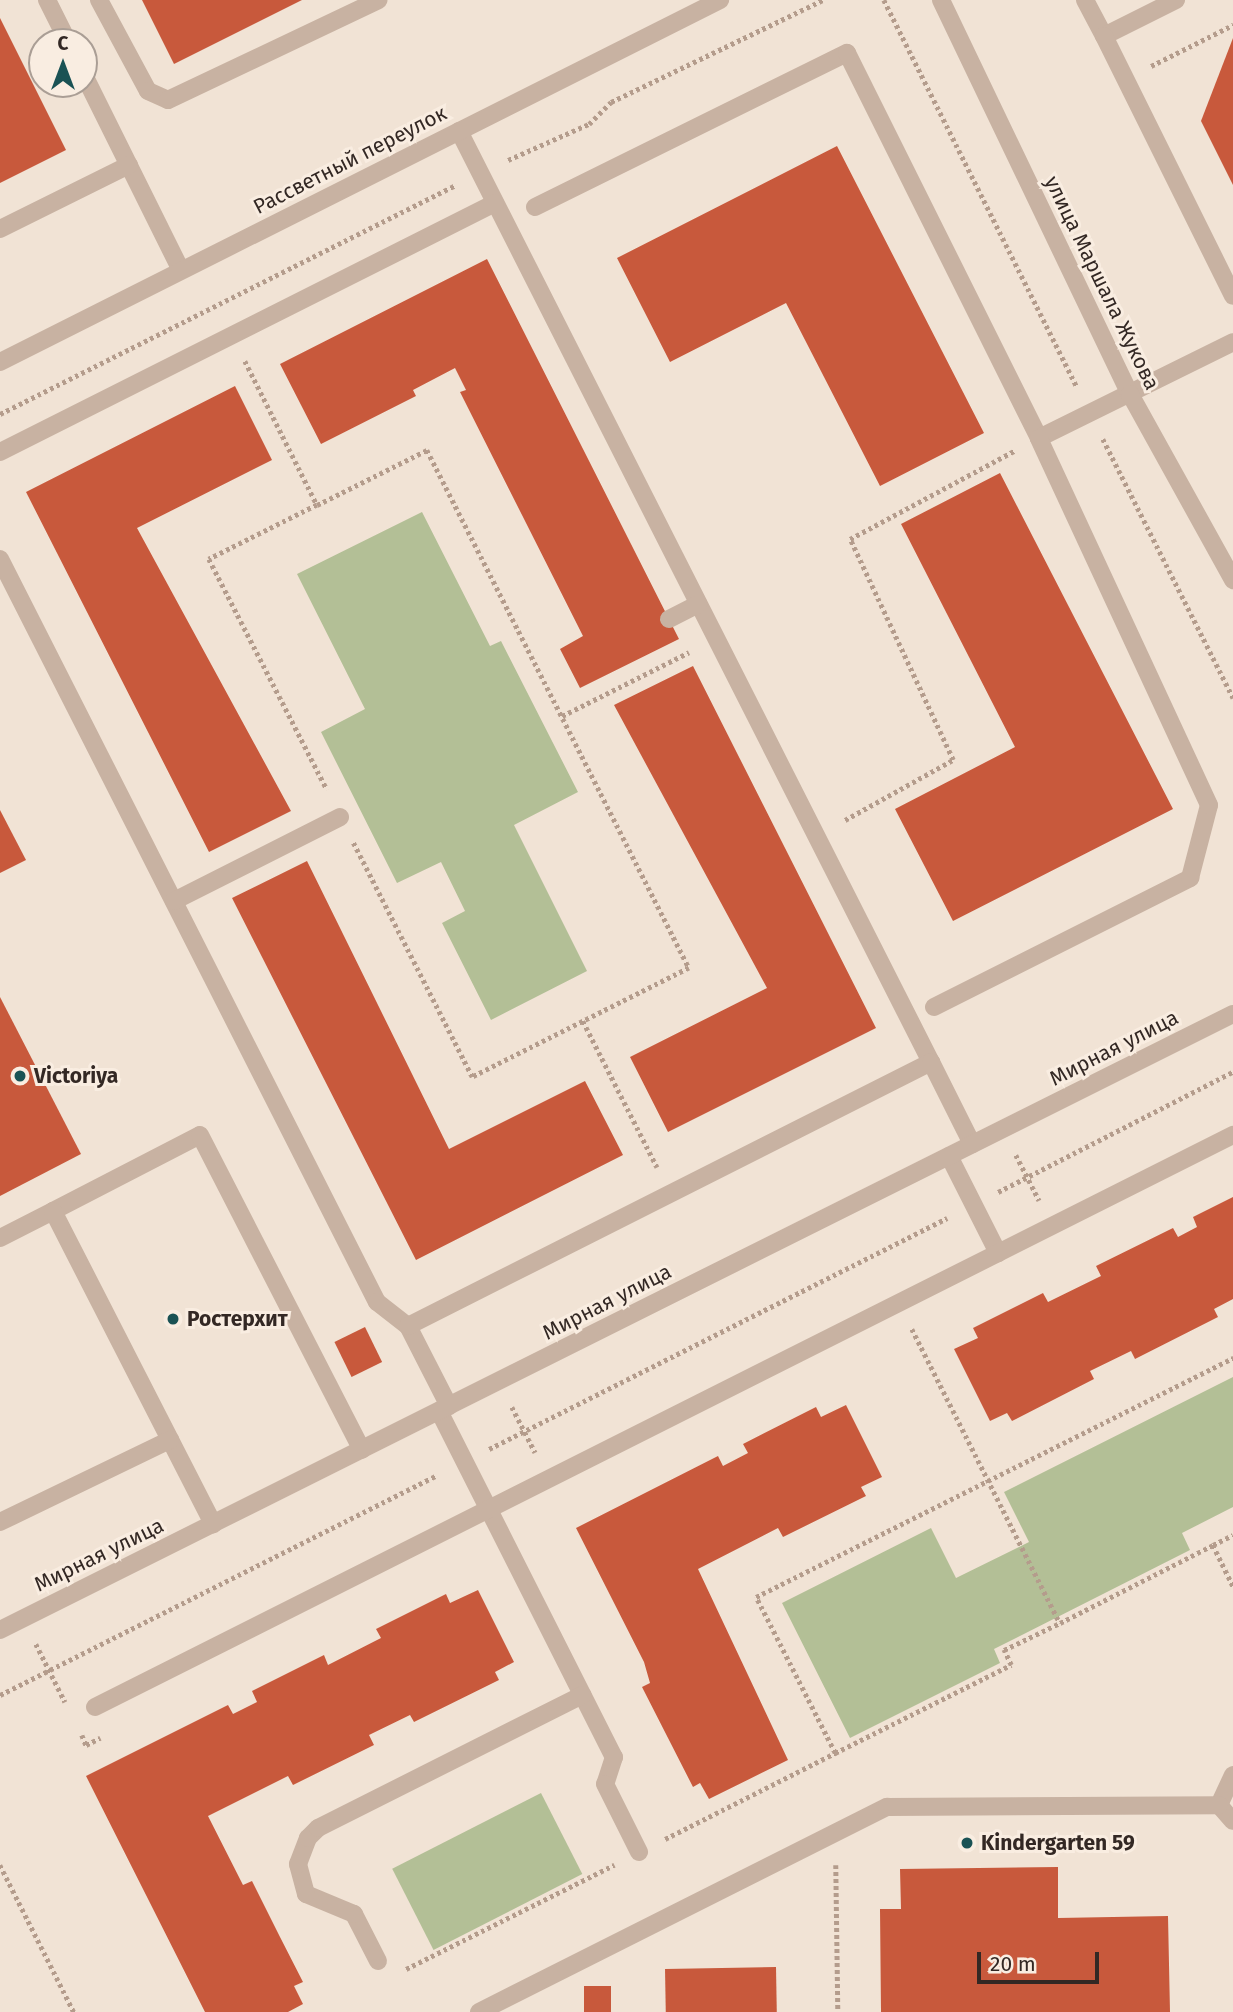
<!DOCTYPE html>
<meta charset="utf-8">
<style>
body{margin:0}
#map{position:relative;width:1233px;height:2012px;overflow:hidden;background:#f1e3d5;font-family:"Fira Sans",sans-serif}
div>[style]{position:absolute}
.green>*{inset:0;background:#b3bf96;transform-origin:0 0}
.building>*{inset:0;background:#c8593c;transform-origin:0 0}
.path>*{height:4.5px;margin-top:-2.25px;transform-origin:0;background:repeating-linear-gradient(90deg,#b49c8c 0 3.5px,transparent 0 7px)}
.lane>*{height:18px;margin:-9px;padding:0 9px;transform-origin:9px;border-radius:9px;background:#c8b2a2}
.street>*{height:18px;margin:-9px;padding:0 9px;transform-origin:9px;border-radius:9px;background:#c8b2a2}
.dots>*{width:19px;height:19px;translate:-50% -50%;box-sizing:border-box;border:4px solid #f9ede1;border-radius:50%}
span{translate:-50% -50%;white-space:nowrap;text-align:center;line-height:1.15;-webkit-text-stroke:6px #f9ede1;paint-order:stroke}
.street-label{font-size:21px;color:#332824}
.poi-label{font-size:21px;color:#332824;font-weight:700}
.left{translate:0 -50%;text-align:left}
.north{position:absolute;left:28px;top:28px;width:70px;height:70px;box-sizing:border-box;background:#f9ede1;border:2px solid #aa9e95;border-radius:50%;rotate:0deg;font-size:19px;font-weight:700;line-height:28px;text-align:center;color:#332824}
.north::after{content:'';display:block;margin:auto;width:24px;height:32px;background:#1a5254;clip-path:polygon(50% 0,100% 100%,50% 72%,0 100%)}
.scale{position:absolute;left:977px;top:1952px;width:122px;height:32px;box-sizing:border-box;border:4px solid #332824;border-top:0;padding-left:9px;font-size:21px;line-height:24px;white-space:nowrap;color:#332824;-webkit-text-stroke:5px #f9ede1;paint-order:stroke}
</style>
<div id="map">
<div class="green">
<i style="clip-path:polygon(422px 512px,490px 646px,501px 641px,578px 792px,514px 825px,587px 971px,491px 1020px,442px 923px,465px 911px,441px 862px,397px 883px,321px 732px,365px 709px,297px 574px)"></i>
<i style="clip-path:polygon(1233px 1377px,1233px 1507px,1182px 1533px,1190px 1550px,994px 1649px,1000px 1663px,850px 1738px,782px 1603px,931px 1528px,956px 1578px,1029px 1542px,1004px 1492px)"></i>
<i style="left:541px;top:1793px;width:91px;height:167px;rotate:63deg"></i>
</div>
<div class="building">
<i style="clip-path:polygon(142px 0,302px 0,174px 64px)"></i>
<i style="clip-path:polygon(0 18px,66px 150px,0 183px)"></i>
<i style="clip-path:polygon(1233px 38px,1233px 185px,1201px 121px)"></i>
<i style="clip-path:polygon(837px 146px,984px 433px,880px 486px,786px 303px,670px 362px,617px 258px)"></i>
<i style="clip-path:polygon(487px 259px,679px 639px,580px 688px,560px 649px,583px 636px,460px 392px,466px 390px,455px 368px,413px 390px,416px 396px,321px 444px,280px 364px)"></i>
<i style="clip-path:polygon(235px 386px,272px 460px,137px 528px,291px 811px,209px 852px,26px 492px)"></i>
<i style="clip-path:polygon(1000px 473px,1173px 809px,953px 921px,895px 809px,1015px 747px,901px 524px)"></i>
<i style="clip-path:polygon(693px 666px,876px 1028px,668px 1132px,630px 1057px,767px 988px,614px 705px)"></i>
<i style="clip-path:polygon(0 810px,26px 860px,0 873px)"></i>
<i style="clip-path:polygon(307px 861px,449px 1149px,585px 1081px,623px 1155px,416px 1260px,232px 898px)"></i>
<i style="clip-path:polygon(0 997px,81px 1154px,0 1196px)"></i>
<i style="clip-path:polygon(1233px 1197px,1233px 1299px,1214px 1309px,1218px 1317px,1135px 1359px,1131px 1351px,1090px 1371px,1094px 1379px,1012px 1421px,1007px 1413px,990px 1421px,954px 1349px,978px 1338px,973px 1328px,1043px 1293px,1048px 1302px,1101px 1276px,1096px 1266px,1173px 1228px,1178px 1237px,1197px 1227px,1193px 1217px)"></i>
<i style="left:365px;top:1327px;width:39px;height:34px;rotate:64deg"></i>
<i style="clip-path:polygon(846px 1405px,882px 1477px,861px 1487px,866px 1496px,783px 1537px,778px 1528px,698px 1569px,788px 1760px,709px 1799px,700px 1783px,693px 1787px,642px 1687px,650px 1683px,644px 1662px,576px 1528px,718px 1456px,723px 1466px,748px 1453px,743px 1444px,816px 1407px,821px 1417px)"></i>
<i style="clip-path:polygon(478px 1590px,514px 1662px,495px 1672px,499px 1680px,414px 1722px,410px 1715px,369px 1735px,374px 1745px,293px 1785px,288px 1776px,208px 1816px,243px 1885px,252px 1881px,280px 1937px,303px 1982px,294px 1986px,303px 2004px,288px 2012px,205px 2012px,86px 1776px,228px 1705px,233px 1714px,257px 1702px,252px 1691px,324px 1655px,328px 1665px,381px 1638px,376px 1629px,446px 1594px,450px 1603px)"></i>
<i style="clip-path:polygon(1058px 1867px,1058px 1918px,1168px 1916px,1170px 2012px,881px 2012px,880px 1909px,901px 1909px,900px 1869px)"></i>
<i style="left:776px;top:1967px;width:45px;height:111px;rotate:89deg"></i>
<i style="left:584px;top:1986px;width:27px;height:26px"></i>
</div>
<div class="path">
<i style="left:884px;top:0;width:432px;rotate:63.5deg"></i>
<i style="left:1151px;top:66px;width:92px;rotate:-26.6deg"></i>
<i style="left:508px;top:160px;width:89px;rotate:-24deg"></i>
<i style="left:589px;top:124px;width:31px;rotate:-45deg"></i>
<i style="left:611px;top:102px;width:235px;rotate:-25.7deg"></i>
<i style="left:245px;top:361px;width:161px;rotate:63.4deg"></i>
<i style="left:317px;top:505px;width:121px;rotate:153.4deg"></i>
<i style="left:209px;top:559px;width:259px;rotate:62.9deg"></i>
<i style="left:0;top:414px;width:510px;rotate:-26.67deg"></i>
<i style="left:1103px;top:439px;width:290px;rotate:63.3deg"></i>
<i style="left:317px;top:505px;width:123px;rotate:-26.6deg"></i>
<i style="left:427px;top:450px;width:580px;rotate:63.17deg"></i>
<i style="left:689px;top:968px;width:243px;rotate:153.3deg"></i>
<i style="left:472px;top:1077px;width:263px;rotate:-116.9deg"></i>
<i style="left:562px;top:716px;width:142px;rotate:-26.7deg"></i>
<i style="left:845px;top:820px;width:124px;rotate:-29.1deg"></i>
<i style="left:953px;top:760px;width:244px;rotate:-115deg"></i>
<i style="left:850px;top:539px;width:186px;rotate:-28.2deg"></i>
<i style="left:583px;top:1021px;width:164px;rotate:63.1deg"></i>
<i style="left:1016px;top:1155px;width:51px;rotate:62.9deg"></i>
<i style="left:998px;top:1192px;width:264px;rotate:-27.1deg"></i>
<i style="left:912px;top:1329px;width:329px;rotate:63.3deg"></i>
<i style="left:1060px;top:1623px;width:172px;rotate:-27deg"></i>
<i style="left:1213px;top:1545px;width:46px;rotate:64deg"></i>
<i style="left:512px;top:1407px;width:51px;rotate:62.9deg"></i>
<i style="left:489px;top:1449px;width:513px;rotate:-26.76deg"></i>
<i style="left:1213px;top:1545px;width:22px;rotate:-27deg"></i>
<i style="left:36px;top:1644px;width:65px;rotate:63.4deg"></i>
<i style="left:0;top:1695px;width:489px;rotate:-26.7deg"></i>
<i style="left:82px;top:1735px;width:11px;rotate:68deg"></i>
<i style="left:86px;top:1745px;width:16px;rotate:-27deg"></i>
<i style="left:835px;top:1753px;width:197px;rotate:-26.6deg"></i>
<i style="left:1011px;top:1665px;width:17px;rotate:-115deg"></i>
<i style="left:1004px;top:1650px;width:62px;rotate:-25.7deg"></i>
<i style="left:665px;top:1839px;width:191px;rotate:-26.8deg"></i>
<i style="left:835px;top:1753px;width:175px;rotate:-116.9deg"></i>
<i style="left:756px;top:1597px;width:534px;rotate:-26.61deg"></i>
<i style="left:0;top:1865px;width:165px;rotate:63.3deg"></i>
<i style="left:836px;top:1865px;width:147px;rotate:89.2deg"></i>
<i style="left:406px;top:1969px;width:233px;rotate:-26.6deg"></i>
</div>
<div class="lane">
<i style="left:47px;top:0;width:47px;rotate:63.4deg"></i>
<i style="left:99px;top:0;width:103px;rotate:61.7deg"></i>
<i style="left:148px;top:91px;width:22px;rotate:24deg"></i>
<i style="left:168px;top:100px;width:233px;rotate:-25.4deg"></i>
<i style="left:1085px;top:0;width:41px;rotate:62.2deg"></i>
<i style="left:1176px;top:0;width:80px;rotate:153.4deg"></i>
<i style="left:1104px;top:36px;width:290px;rotate:63.6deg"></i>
<i style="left:84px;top:75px;width:218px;rotate:63.6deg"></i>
<i style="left:459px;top:131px;width:1044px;rotate:63.12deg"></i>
<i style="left:535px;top:207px;width:348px;rotate:-26.3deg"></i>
<i style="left:847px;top:53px;width:430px;rotate:63.5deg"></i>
<i style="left:1039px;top:438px;width:216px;rotate:-26.3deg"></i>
<i style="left:0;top:229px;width:144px;rotate:-26.4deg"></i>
<i style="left:0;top:452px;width:554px;rotate:-26.7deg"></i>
<i style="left:0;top:559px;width:833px;rotate:63.1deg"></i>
<i style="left:377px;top:1302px;width:39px;rotate:38deg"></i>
<i style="left:408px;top:1326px;width:90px;rotate:62.9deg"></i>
<i style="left:669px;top:619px;width:33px;rotate:-27deg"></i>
<i style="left:174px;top:901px;width:186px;rotate:-26.8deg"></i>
<i style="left:934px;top:1007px;width:287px;rotate:-26.7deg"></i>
<i style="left:1190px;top:878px;width:75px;rotate:-75.4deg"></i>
<i style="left:1209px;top:805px;width:404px;rotate:-114.9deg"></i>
<i style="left:949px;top:1156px;width:109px;rotate:63.2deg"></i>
<i style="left:53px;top:1211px;width:165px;rotate:-27.3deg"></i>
<i style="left:200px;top:1135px;width:354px;rotate:62.8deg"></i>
<i style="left:0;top:1238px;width:59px;rotate:-27deg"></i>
<i style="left:53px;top:1211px;width:352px;rotate:62.9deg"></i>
<i style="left:408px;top:1326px;width:586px;rotate:-26.78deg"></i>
<i style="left:931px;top:1062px;width:92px;rotate:63.4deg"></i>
<i style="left:439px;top:1411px;width:388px;rotate:63.2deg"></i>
<i style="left:614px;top:1757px;width:28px;rotate:108deg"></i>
<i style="left:605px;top:1784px;width:76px;rotate:63.4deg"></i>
<i style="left:0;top:1522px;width:189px;rotate:-25.8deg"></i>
<i style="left:95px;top:1707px;width:1274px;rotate:-26.69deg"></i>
<i style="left:1219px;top:1805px;width:33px;rotate:-65deg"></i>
<i style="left:1219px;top:1805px;width:21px;rotate:49deg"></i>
<i style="left:378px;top:1961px;width:53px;rotate:-117.1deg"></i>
<i style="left:354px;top:1914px;width:52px;rotate:-157.4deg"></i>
<i style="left:306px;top:1894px;width:31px;rotate:-105deg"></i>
<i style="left:298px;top:1864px;width:28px;rotate:-69deg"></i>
<i style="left:308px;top:1838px;width:14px;rotate:-45deg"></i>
<i style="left:318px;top:1828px;width:296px;rotate:-26.7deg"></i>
<i style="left:479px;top:2012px;width:457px;rotate:-26.7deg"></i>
<i style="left:887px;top:1807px;width:332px;rotate:-0.3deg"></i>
</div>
<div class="street">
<i style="left:941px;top:0;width:437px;rotate:64.4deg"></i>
<i style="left:1130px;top:394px;width:213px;rotate:61deg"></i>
<i style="left:0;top:362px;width:806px;rotate:-26.69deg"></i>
<i style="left:0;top:1630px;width:1378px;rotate:-26.55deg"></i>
</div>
<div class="dots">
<i style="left:20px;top:1076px;background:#1a5254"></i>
<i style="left:173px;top:1319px;background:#1a5254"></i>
<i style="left:967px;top:1843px;background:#1a5254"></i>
</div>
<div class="street-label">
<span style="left:350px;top:160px;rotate:-27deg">Рассветный переулок</span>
<span style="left:1102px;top:283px;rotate:64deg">улица Маршала Жукова</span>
<span style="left:1114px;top:1048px;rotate:-27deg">Мирная улица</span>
<span style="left:607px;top:1302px;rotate:-27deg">Мирная улица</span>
<span style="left:99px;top:1555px;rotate:-26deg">Мирная улица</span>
</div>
<div class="poi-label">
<span class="left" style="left:34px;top:1076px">Victoriya</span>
<span class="left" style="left:187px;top:1319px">Ростерхит</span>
<span class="left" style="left:981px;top:1843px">Kindergarten 59</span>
</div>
<div class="north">С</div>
<div class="scale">20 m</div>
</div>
